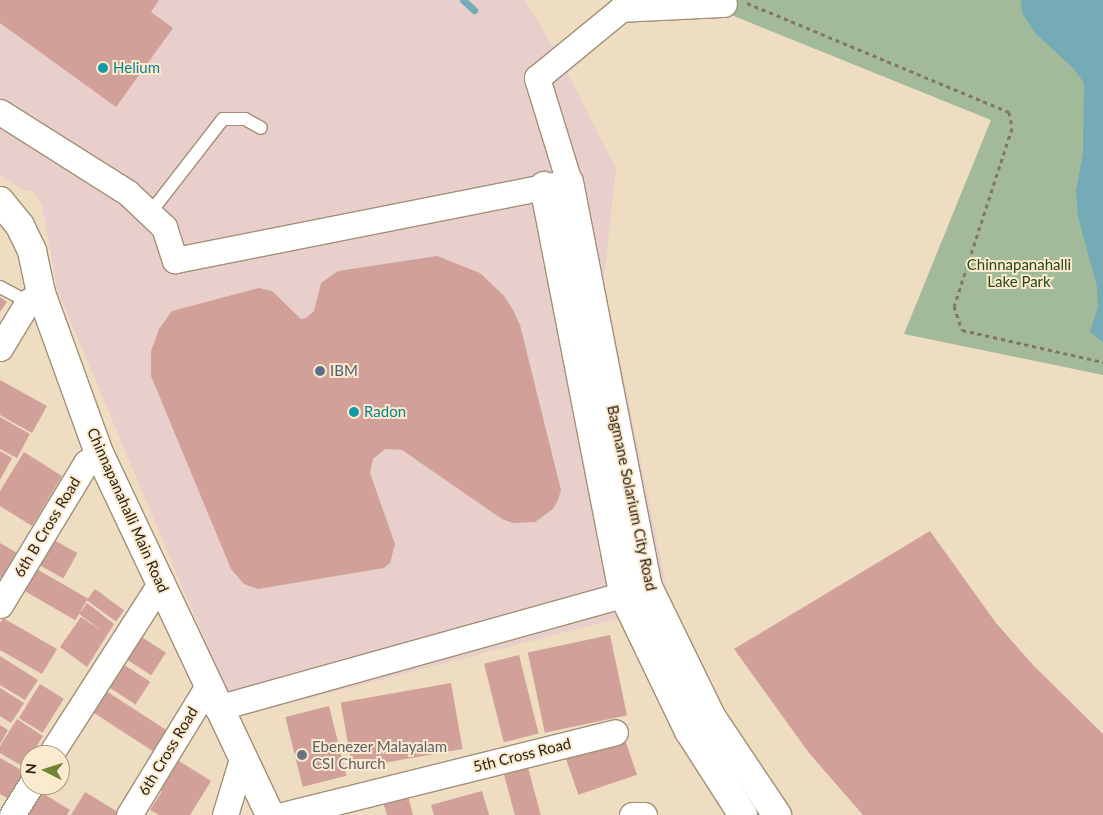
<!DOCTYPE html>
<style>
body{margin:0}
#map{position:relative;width:1103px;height:815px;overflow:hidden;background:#efddc1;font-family:Lato,sans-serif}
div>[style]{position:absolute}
.commercial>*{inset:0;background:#e9cfcb}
.green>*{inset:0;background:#a2ba9a}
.water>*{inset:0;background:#75aab7}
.stream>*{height:7px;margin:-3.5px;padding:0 3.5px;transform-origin:3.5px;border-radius:3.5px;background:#75aab7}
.building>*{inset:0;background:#d0a099;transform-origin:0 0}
.path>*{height:3px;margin-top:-1.5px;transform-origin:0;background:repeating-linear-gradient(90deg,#817663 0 4px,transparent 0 8px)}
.roads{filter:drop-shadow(1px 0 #a19076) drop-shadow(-1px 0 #a19076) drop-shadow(0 1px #a19076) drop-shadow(0 -1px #a19076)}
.lane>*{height:12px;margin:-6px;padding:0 6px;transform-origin:6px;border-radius:6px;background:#fff}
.street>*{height:25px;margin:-12.5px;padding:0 12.5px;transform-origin:12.5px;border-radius:12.5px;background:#fff}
.secondary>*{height:28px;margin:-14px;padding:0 14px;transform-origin:14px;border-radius:14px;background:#fff}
.dots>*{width:14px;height:14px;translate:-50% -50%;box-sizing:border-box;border:2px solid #fceace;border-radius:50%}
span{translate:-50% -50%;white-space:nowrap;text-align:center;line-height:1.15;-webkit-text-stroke:4px #fceace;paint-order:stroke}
.culture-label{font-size:15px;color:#0d838f}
.left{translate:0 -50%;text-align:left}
.park-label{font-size:15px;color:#244816}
.service-label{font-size:15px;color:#4e5e75}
.street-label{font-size:15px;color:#251f14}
.worship-label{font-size:15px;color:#5b616d}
.north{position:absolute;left:20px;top:745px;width:50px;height:50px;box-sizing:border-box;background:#fceace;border:1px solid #a69984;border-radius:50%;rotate:275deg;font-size:14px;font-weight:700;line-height:20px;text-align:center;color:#251f14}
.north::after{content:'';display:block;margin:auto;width:18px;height:22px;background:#6f8333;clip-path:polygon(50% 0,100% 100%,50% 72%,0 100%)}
</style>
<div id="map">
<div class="commercial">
<i style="clip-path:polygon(0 0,525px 0,559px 56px,616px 169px,604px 280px,670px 605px,237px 717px,57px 289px,42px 205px,33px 191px,20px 189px,0 175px)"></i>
</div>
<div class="green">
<i style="clip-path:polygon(718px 0,1103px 0,1103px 375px,904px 334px,991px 120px,719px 10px)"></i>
</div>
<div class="water">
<i style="clip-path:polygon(1021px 0,1103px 0,1103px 342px,1090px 332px,1098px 307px,1097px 287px,1078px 217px,1076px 191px,1083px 152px,1084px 83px,1073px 68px,1035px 33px,1022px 13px)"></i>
</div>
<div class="stream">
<i style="left:463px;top:0;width:15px;rotate:42deg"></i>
</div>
<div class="building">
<i style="clip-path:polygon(0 0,159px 0,151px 12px,173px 28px,116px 107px,0 23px)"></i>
<i style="clip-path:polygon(437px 256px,480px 273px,504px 296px,513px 310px,520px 325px,561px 490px,558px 500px,553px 509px,535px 522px,513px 523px,502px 519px,402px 450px,385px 449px,373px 459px,370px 473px,395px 544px,390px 563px,384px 568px,258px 589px,244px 584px,231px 569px,151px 376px,151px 351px,159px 329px,172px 311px,259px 288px,272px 291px,301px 319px,306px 318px,314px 311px,321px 283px,338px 271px)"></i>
<i style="clip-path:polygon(0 297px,7px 302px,0 312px)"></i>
<i style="clip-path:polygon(0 380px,47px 406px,32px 433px,0 415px)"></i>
<i style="clip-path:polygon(0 417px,30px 434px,17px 458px,0 449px)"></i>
<i style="clip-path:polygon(0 451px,12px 458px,0 480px)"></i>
<i style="clip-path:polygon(24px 452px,62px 476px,32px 526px,0 506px,0 491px)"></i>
<i style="clip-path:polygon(930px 531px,996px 623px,1033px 665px,1103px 734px,1103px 815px,863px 815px,809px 753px,734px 649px)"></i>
<i style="left:52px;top:539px;width:29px;height:29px;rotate:29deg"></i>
<i style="clip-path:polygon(0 543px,17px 553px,2px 579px,0 577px)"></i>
<i style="left:35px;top:568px;width:61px;height:25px;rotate:30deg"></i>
<i style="left:95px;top:589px;width:36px;height:14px;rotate:36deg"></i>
<i style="clip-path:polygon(87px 603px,114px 624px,87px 667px,60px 647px,81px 617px,105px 633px,79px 614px)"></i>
<i style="clip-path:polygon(3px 618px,57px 649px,42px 674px,0 650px,0 623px)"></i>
<i style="left:134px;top:632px;width:38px;height:27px;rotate:33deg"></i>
<i style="left:610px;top:635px;width:82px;height:84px;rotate:78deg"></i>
<i style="left:519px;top:655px;width:81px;height:36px;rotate:76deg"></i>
<i style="clip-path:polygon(0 656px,38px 680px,25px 700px,0 685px)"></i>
<i style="left:115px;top:659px;width:42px;height:27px;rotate:33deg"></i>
<i style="left:451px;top:683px;width:67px;height:112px;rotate:80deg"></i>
<i style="left:40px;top:684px;width:28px;height:40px;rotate:32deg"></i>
<i style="left:100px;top:687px;width:79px;height:25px;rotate:33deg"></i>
<i style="clip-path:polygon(0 688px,24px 703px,11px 723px,0 716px)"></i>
<i style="left:329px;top:706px;width:72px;height:45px;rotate:76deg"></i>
<i style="clip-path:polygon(17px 719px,43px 736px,24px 767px,0 753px,0 746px)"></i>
<i style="clip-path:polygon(0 725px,8px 730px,0 744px)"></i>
<i style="left:623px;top:734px;width:43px;height:62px;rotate:71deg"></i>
<i style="clip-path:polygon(0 758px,25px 772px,9px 799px,0 794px)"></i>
<i style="clip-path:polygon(176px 759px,211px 781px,190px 815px,159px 815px,150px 810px,162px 791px,158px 789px)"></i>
<i style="left:526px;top:760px;width:57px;height:25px;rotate:75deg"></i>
<i style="clip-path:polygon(36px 789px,70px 810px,67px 815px,27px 815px,22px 812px)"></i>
<i style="clip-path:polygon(482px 791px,489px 815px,434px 815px,431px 805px)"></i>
<i style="clip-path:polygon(85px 792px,118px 812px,117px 815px,71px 815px)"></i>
<i style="clip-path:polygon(407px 792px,413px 815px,387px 815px,382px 799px)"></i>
</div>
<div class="path">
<i style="left:747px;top:3px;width:284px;rotate:22.6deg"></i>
<i style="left:1009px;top:112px;width:16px;rotate:79deg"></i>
<i style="left:1012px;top:128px;width:187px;rotate:108deg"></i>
<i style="left:954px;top:306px;width:25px;rotate:72deg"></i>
<i style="left:962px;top:330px;width:145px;rotate:12.8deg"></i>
</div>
<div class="roads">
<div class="lane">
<i style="left:150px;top:213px;width:119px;rotate:-52.2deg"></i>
<i style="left:223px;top:119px;width:22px"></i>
<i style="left:245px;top:119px;width:18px;rotate:29deg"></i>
<i style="left:0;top:287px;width:32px;rotate:28deg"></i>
</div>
<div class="street">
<i style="left:0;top:112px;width:151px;rotate:32.3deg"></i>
<i style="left:128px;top:193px;width:50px;rotate:43.4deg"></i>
<i style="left:164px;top:227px;width:35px;rotate:72deg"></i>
<i style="left:175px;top:260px;width:402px;rotate:-11.2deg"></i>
<i style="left:569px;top:182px;width:109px;rotate:-107.1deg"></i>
<i style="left:537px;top:78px;width:109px;rotate:-39.4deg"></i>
<i style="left:621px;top:9px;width:103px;rotate:-2.8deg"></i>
<i style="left:0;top:348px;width:54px;rotate:-58.7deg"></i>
<i style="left:28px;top:302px;width:16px;rotate:-35deg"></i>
<i style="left:0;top:605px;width:166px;rotate:-58.8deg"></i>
<i style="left:86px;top:463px;width:16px;rotate:-38deg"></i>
<i style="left:217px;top:708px;width:442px;rotate:-15.6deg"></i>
<i style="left:50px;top:755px;width:206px;rotate:-57.3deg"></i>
<i style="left:12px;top:815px;width:36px;rotate:-58deg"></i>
<i style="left:129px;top:815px;width:150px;rotate:-58.6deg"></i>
<i style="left:225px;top:815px;width:59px;rotate:-73.1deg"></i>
<i style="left:283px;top:815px;width:342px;rotate:-14deg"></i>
<i style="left:632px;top:815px;width:12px"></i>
</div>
<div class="secondary">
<i style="left:569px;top:182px;width:413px;rotate:79deg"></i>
<i style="left:648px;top:587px;width:146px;rotate:64deg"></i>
<i style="left:712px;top:718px;width:117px;rotate:56.2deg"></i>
<i style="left:544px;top:186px;width:416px;rotate:79deg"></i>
<i style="left:623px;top:594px;width:152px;rotate:64.3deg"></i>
<i style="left:689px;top:731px;width:100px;rotate:57.3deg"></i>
<i style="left:0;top:201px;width:32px;rotate:51deg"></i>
<i style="left:20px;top:226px;width:28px;rotate:64deg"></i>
<i style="left:32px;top:251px;width:43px;rotate:77.9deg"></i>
<i style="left:41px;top:293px;width:170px;rotate:70.1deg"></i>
<i style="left:99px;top:453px;width:400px;rotate:64.7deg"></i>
</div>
</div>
<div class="dots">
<i style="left:103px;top:68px;background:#0f9aa8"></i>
<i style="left:320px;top:371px;background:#5c6f8a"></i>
<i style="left:354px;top:412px;background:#0f9aa8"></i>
<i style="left:302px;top:755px;background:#6b7280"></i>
</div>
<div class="culture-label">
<span class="left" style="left:113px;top:68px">Helium</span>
<span class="left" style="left:364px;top:412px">Radon</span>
</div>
<div class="park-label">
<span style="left:1019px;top:273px">Chinnapanahalli<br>Lake Park</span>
</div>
<div class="service-label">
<span class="left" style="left:330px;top:371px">IBM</span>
</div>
<div class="street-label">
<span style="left:632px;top:498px;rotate:78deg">Bagmane Solarium City Road</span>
<span style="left:128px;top:510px;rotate:66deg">Chinnapanahalli Main Road</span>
<span style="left:47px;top:527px;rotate:-59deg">6th B Cross Road</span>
<span style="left:168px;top:751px;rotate:-59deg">6th Cross Road</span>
<span style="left:522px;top:755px;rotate:-14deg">5th Cross Road</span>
</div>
<div class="worship-label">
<span class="left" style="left:312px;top:755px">Ebenezer Malayalam<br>CSI Church</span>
</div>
<div class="north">N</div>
</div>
